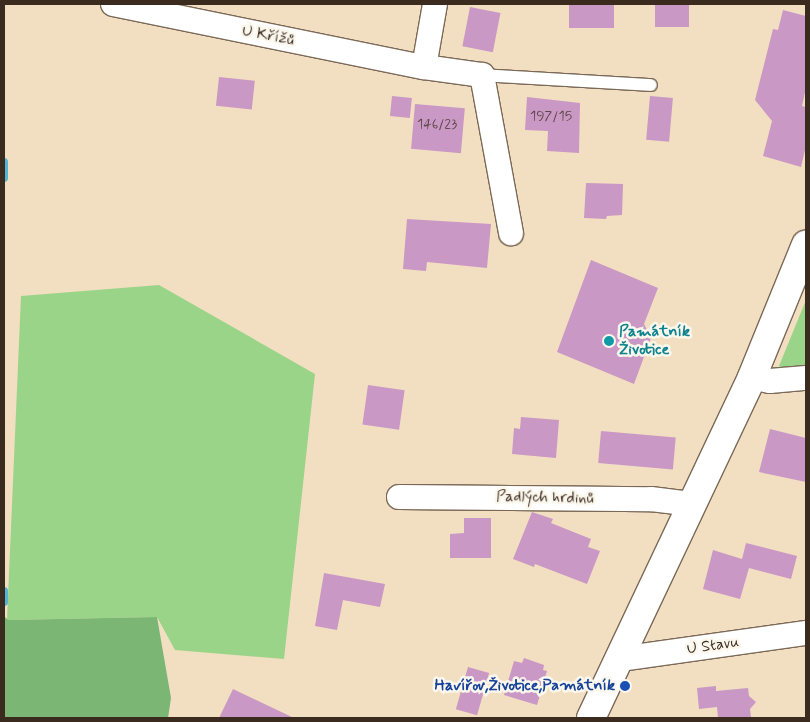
<!DOCTYPE html>
<meta charset="utf-8">
<style>
body{margin:0}
#map{position:relative;width:810px;height:722px;overflow:hidden;background:#f2dfc1;font-family:Mynerve,sans-serif}
div>[style]{position:absolute}
.green>*{inset:0;background:#9ad488}
.forest>*{inset:0;background:#7bb674}
.stream>*{height:8px;margin:-4px;padding:0 4px;transform-origin:4px;border-radius:4px;background:#55b3d3}
.building>*{inset:0;background:#c998c5;transform-origin:0 0}
.roads{filter:drop-shadow(1px 0 #7b6957) drop-shadow(-1px 0 #7b6957) drop-shadow(0 1px #7b6957) drop-shadow(0 -1px #7b6957)}
.service>*{height:12px;margin:-6px;padding:0 6px;transform-origin:6px;border-radius:6px;background:#fff}
.minor>*{height:24px;margin:-12px;padding:0 12px;transform-origin:12px;border-radius:12px;background:#fff}
.tertiary>*{height:28px;margin:-14px;padding:0 14px;transform-origin:14px;border-radius:14px;background:#fff}
.dots>*{width:14px;height:14px;translate:-50% -50%;box-sizing:border-box;border:2px solid #fbf7ec;border-radius:50%}
span{translate:-50% -50%;white-space:nowrap;text-align:center;line-height:1.15;-webkit-text-stroke:5px #fbf7ec;paint-order:stroke}
.number-label{font-size:14px;color:#5e4648}
.number-label span{-webkit-text-stroke-width:0}
.street-label{font-size:16px;color:#3b2a1e}
.culture-label{font-size:16px;color:#0d838f;font-weight:700}
.left{translate:0 -50%;text-align:left}
.transit-label{font-size:16px;color:#164399;font-weight:700}
.right{translate:-100% -50%;text-align:right}
.frame{position:absolute;inset:0;border:5px solid #3b2a1e;pointer-events:none}
</style>
<div id="map">
<div class="green">
<i style="clip-path:polygon(159px 285px,315px 374px,284px 659px,175px 650px,157px 617px,7px 620px,21px 296px)"></i>
<i style="clip-path:polygon(806px 300px,806px 371px,784px 373px,779px 366px)"></i>
</div>
<div class="forest">
<i style="clip-path:polygon(4px 616px,8px 620px,157px 617px,171px 698px,168px 718px,4px 718px)"></i>
</div>
<div class="stream">
<i style="left:4px;top:162px;width:16px;rotate:90deg"></i>
<i style="left:4px;top:591px;width:11px;rotate:90deg"></i>
</div>
<div class="building">
<i style="left:569px;top:4px;width:45px;height:24px"></i>
<i style="left:655px;top:4px;width:34px;height:23px"></i>
<i style="left:470px;top:7px;width:31px;height:40px;rotate:11deg"></i>
<i style="clip-path:polygon(783px 10px,806px 16px,806px 88px,802px 106px,806px 107px,806px 146px,801px 167px,763px 156px,772px 121px,755px 100px,773px 29px,778px 30px)"></i>
<i style="left:219px;top:77px;width:36px;height:29px;rotate:6deg"></i>
<i style="left:392px;top:96px;width:20px;height:20px;rotate:6deg"></i>
<i style="left:650px;top:96px;width:23px;height:44px;rotate:5deg"></i>
<i style="clip-path:polygon(527px 97px,580px 103px,579px 153px,547px 151px,548px 131px,525px 130px)"></i>
<i style="left:415px;top:104px;width:50px;height:45px;rotate:5deg"></i>
<i style="clip-path:polygon(586px 183px,623px 184px,622px 215px,607px 216px,606px 219px,584px 218px)"></i>
<i style="clip-path:polygon(407px 219px,491px 224px,487px 268px,427px 262px,426px 271px,403px 269px)"></i>
<i style="clip-path:polygon(591px 260px,658px 288px,644px 324px,651px 338px,634px 384px,557px 352px)"></i>
<i style="left:368px;top:385px;width:37px;height:40px;rotate:8deg"></i>
<i style="clip-path:polygon(521px 417px,559px 420px,556px 458px,512px 454px,514px 428px,520px 429px)"></i>
<i style="clip-path:polygon(770px 429px,806px 438px,806px 482px,759px 472px)"></i>
<i style="left:601px;top:431px;width:75px;height:32px;rotate:5deg"></i>
<i style="clip-path:polygon(532px 512px,553px 519px,551px 523px,591px 539px,588px 547px,600px 551px,587px 584px,535px 564px,534px 567px,513px 559px)"></i>
<i style="clip-path:polygon(464px 518px,491px 518px,491px 558px,450px 558px,450px 534px,464px 533px)"></i>
<i style="clip-path:polygon(746px 543px,797px 556px,791px 579px,749px 568px,740px 599px,703px 589px,713px 550px,742px 559px)"></i>
<i style="clip-path:polygon(324px 573px,385px 584px,380px 607px,343px 600px,337px 630px,315px 626px)"></i>
<i style="clip-path:polygon(524px 658px,544px 665px,543px 670px,547px 671px,537px 705px,504px 695px,514px 661px,522px 663px)"></i>
<i style="left:468px;top:667px;width:22px;height:44px;rotate:16deg"></i>
<i style="clip-path:polygon(716px 686px,716px 691px,748px 688px,749px 696px,756px 702px,750px 709px,751px 717px,718px 718px,717px 707px,699px 709px,697px 688px)"></i>
<i style="clip-path:polygon(233px 689px,294px 718px,219px 718px)"></i>
</div>
<div class="roads">
<div class="service">
<i style="left:482px;top:75px;width:169px;rotate:3.4deg"></i>
</div>
<div class="minor">
<i style="left:113px;top:4px;width:317px;rotate:11.5deg"></i>
<i style="left:424px;top:67px;width:59px;rotate:7.9deg"></i>
<i style="left:482px;top:75px;width:161px;rotate:79.6deg"></i>
<i style="left:424px;top:67px;width:64px;rotate:-80.1deg"></i>
<i style="left:752px;top:377px;width:18px;rotate:13deg"></i>
<i style="left:770px;top:381px;width:36px;rotate:-5deg"></i>
<i style="left:399px;top:497px;width:252px;rotate:0.5deg"></i>
<i style="left:651px;top:499px;width:40px;rotate:7.1deg"></i>
<i style="left:620px;top:659px;width:188px;rotate:-8deg"></i>
</div>
<div class="tertiary">
<i style="left:591px;top:718px;width:377px;rotate:-64.7deg"></i>
<i style="left:752px;top:377px;width:143px;rotate:-67.8deg"></i>
</div>
</div>
<div class="dots">
<i style="left:609px;top:341px;background:#0f9aa8"></i>
<i style="left:625px;top:686px;background:#1a4fb4"></i>
</div>
<div class="number-label">
<span style="left:551px;top:116px">197/15</span>
<span style="left:437px;top:124px">146/23</span>
</div>
<div class="street-label">
<span style="left:268px;top:36px;rotate:11deg">U Křížů</span>
<span style="left:545px;top:498px;rotate:1deg">Padlých hrdinů</span>
<span style="left:713px;top:646px;rotate:-8deg">U Stavu</span>
</div>
<div class="culture-label">
<span class="left" style="left:619px;top:341px">Památník<br>Životice</span>
</div>
<div class="transit-label">
<span class="right" style="left:615px;top:686px">Havířov,Životice,Památník</span>
</div>
<div class="frame"></div>
</div>
